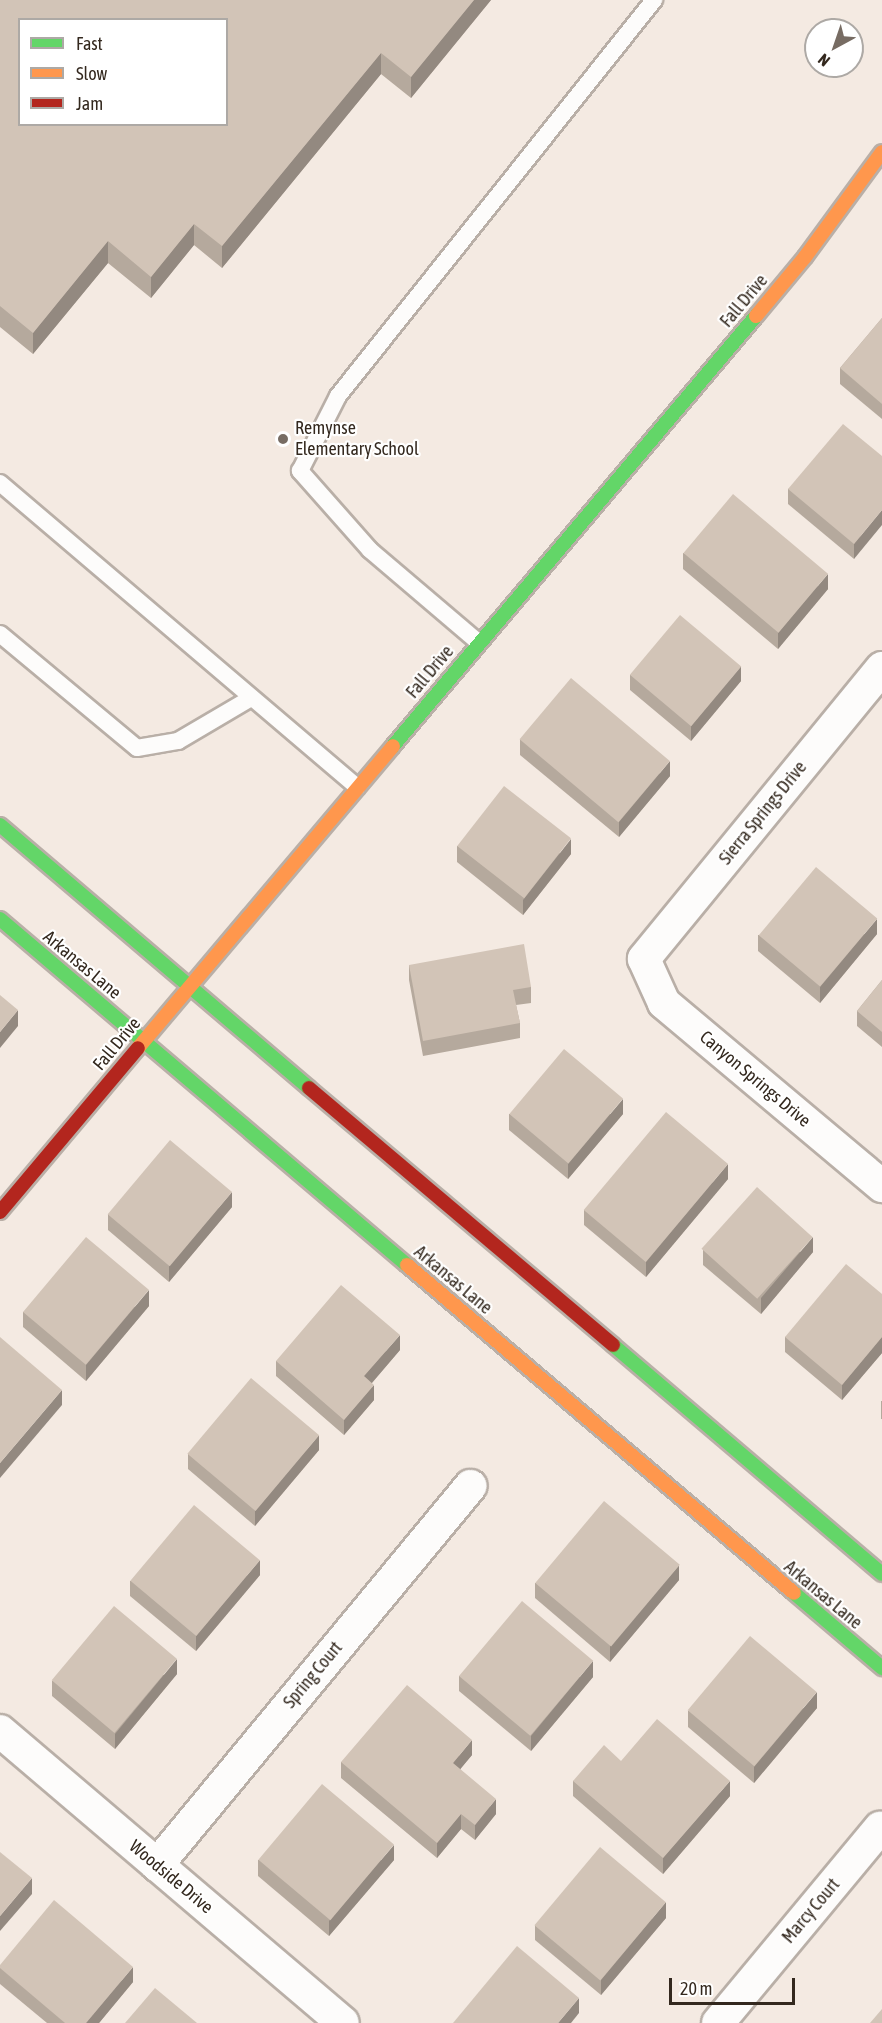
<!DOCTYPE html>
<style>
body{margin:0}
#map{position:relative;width:882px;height:2023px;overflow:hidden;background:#f4eae2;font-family:"Asap Condensed",sans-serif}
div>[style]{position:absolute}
.roads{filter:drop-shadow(2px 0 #b9afa7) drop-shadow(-2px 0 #b9afa7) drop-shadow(0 2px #b9afa7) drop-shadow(0 -2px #b9afa7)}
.lane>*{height:16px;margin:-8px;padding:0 8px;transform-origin:8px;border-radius:8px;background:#fdfcfb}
.street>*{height:32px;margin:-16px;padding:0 16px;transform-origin:16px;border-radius:16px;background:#fdfcfb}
.fast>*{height:14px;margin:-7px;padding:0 7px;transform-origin:7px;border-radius:7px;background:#63d668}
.slow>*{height:14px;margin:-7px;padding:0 7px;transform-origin:7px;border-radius:7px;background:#ff974d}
.jam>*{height:14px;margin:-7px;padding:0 7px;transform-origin:7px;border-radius:7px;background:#b3261e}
.wall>*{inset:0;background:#b5a99d;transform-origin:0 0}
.shaded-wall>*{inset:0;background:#938980}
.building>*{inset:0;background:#d2c4b7;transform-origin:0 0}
.dots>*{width:16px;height:16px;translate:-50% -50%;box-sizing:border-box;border:3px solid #fff;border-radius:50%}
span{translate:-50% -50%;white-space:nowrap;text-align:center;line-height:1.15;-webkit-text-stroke:4.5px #fff;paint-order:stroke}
.street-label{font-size:18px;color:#33281e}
.poi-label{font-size:18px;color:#33281e}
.left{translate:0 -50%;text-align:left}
.legend{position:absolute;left:18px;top:18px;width:210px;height:108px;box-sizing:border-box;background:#fff;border:2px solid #ada9a5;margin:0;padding:8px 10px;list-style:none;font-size:18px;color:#33281e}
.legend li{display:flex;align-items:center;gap:12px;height:30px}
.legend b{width:30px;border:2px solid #ada9a5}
.north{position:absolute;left:804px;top:18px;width:60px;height:60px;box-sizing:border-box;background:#fff;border:2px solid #ada9a5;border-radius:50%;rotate:220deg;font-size:16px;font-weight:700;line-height:24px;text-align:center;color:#33281e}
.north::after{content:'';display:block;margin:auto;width:21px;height:27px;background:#776c63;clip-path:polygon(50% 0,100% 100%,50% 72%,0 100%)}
.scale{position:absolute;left:669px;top:1978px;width:126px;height:27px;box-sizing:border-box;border:3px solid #33281e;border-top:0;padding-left:8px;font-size:18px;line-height:21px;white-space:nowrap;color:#33281e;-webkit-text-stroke:4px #fff;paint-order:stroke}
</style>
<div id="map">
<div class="roads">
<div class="lane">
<i style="left:0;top:483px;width:469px;rotate:40.4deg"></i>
<i style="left:0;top:634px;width:178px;rotate:39.8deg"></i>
<i style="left:137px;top:748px;width:42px;rotate:-9.7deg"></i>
<i style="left:178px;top:741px;width:85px;rotate:-30.5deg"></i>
<i style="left:478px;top:642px;width:142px;rotate:-139.6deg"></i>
<i style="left:370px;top:550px;width:106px;rotate:-131.5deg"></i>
<i style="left:300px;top:471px;width:84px;rotate:-63.1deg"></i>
<i style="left:338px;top:396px;width:507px;rotate:-51.41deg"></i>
</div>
<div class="street">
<i style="left:882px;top:668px;width:376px;rotate:129.3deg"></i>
<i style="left:644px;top:959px;width:48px;rotate:65.6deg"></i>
<i style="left:664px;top:1003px;width:285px;rotate:40deg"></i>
<i style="left:0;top:1731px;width:450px;rotate:40.4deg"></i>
<i style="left:157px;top:1865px;width:492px;rotate:-50.4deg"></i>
<i style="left:718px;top:2023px;width:254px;rotate:-50.3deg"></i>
</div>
<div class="fast">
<i style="left:393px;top:746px;width:563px;rotate:-49.83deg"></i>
<i style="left:0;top:825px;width:406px;rotate:40.4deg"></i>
<i style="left:0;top:919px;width:534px;rotate:40.37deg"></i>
<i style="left:613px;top:1345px;width:353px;rotate:40.4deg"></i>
<i style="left:794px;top:1593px;width:116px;rotate:40.4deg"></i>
</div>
<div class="slow">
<i style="left:756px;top:316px;width:77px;rotate:-50.3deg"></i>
<i style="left:805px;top:257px;width:130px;rotate:-53.7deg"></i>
<i style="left:138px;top:1048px;width:395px;rotate:-49.8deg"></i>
<i style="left:407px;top:1265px;width:507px;rotate:40.28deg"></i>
</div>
<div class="jam">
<i style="left:309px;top:1088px;width:398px;rotate:40.2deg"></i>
<i style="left:0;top:1212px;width:214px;rotate:-49.9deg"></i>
</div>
</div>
<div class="wall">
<i style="clip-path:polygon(0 0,491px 0,411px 98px,381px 74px,222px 268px,194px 245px,151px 298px,108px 263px,33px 354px,0 327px)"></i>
<i style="clip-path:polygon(882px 318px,882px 419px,840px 384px,840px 368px)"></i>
<i style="clip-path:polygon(882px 456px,854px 559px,788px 504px,788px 489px)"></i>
<i style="clip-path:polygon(683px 553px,828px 589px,778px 649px,683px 569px)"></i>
<i style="clip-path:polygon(630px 675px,741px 681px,691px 741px,630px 690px)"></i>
<i style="clip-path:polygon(520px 739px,670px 776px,619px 837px,520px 755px)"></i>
<i style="clip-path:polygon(457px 846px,571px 854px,523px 915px,457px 862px)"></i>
<i style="clip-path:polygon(877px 934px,820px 1003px,758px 951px,758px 935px)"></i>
<i style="clip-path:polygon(409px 965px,531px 987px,531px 1003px,516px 1005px,520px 1023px,520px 1038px,423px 1056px,409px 980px)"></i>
<i style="clip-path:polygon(882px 980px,882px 1047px,857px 1026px,857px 1011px)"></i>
<i style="clip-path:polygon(509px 1114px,623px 1114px,568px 1179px,509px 1130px)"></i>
<i style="clip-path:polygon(728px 1179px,646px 1277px,584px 1225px,584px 1210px)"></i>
<i style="clip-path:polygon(232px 1207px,169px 1282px,108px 1230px,108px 1214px)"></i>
<i style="clip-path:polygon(703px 1250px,813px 1252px,761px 1314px,703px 1265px)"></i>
<i style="clip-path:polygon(882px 1294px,882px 1353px,842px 1400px,785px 1352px,785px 1337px)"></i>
<i style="clip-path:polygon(149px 1306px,86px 1381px,23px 1327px,23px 1312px)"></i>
<i style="clip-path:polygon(400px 1350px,372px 1383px,374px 1400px,344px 1435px,276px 1376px,276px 1361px)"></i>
<i style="left:882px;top:1401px;width:18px;height:1px;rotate:90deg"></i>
<i style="clip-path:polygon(319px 1450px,255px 1526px,188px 1469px,188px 1454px)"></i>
<i style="clip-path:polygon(260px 1575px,196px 1651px,130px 1596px,130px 1581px)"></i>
<i style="clip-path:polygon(679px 1580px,610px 1662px,535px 1598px,535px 1583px)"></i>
<i style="clip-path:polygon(177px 1674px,115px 1749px,52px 1696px,52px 1681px)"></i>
<i style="clip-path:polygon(459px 1676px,593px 1677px,531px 1751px,459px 1691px)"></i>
<i style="clip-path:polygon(817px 1708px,754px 1783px,688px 1727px,688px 1711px)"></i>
<i style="clip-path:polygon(472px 1755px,460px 1769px,496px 1814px,475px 1840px,461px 1829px,437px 1858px,341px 1778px,341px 1762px)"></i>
<i style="clip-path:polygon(621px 1761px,730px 1796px,663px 1874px,573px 1796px,573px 1781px)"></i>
<i style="clip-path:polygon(258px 1860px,394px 1860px,329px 1936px,258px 1876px)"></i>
<i style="clip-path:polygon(666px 1918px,601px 1995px,535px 1940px,535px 1925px)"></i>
<i style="clip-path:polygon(0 1965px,133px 1982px,99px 2023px,47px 2023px,0 1984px)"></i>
</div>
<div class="shaded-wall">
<i style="clip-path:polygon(474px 0,491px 0,411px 98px,411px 77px)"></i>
<i style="clip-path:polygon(381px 53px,381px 74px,222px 268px,222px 246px)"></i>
<i style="clip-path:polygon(194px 224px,194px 245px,151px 298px,151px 277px)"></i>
<i style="clip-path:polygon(108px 241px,108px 263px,33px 354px,33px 333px)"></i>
<i style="clip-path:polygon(882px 510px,882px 525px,854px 559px,854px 544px)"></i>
<i style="clip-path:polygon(828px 574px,828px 589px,778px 649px,778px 633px)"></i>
<i style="clip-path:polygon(741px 666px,741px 681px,691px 741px,691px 726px)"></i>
<i style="clip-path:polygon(670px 761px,670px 776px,619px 837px,619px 822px)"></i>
<i style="clip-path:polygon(571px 839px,571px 854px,523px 915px,523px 900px)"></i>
<i style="clip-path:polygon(877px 919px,877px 934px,820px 1003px,820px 987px)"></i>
<i style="clip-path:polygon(18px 1010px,18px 1026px,0 1048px,0 1032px)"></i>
<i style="clip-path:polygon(623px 1099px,623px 1114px,568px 1179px,568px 1164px)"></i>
<i style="clip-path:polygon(728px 1164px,728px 1179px,646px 1277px,646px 1262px)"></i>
<i style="clip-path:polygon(232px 1192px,232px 1207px,169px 1282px,169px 1266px)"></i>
<i style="clip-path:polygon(813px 1237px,813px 1252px,761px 1314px,761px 1298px)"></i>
<i style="clip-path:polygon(149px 1290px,149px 1306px,86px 1381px,86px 1365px)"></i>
<i style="clip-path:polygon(400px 1335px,400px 1350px,364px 1392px,364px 1376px)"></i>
<i style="clip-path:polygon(882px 1337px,882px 1353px,842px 1400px,842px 1385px)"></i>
<i style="clip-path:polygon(374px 1385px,374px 1400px,344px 1435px,344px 1420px)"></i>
<i style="clip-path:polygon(62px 1390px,62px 1405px,0 1478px,0 1463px)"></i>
<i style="clip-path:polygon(319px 1435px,319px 1450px,255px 1526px,255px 1511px)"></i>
<i style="clip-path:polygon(260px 1560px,260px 1575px,196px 1651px,196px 1636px)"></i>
<i style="clip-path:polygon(679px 1565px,679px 1580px,610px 1662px,610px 1646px)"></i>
<i style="clip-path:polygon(177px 1659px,177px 1674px,115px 1749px,115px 1734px)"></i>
<i style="clip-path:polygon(593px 1661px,593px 1677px,531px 1751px,531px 1736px)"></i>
<i style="clip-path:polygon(817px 1692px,817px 1708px,754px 1783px,754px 1767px)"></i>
<i style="clip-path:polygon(472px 1740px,472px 1755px,453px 1778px,453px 1763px)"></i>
<i style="clip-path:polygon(730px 1781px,730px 1796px,663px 1874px,663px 1858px)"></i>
<i style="clip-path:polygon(496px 1799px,496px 1814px,475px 1840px,475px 1825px)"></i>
<i style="clip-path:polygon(461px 1814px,461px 1829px,437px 1858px,437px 1843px)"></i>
<i style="clip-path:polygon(394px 1845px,394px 1860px,329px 1936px,329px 1921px)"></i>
<i style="clip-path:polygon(32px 1878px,32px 1894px,0 1931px,0 1916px)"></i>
<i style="clip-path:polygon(666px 1902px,666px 1918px,601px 1995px,601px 1980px)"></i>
<i style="clip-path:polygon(133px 1967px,133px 1982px,99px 2023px,86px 2023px)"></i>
<i style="clip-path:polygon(579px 1998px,579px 2013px,571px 2023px,558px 2023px)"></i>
</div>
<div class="building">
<i style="clip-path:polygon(evenodd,0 0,474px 0,411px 77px,381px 53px,222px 246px,194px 224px,151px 277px,108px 241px,33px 333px,0 306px,0 0,20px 20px,226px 20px,226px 124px,20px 124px,20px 20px)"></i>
<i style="clip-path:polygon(882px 318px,882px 404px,840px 368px)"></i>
<i style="clip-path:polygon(843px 424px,882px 456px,882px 510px,854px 544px,788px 489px)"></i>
<i style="left:733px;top:494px;width:124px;height:77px;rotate:40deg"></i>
<i style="left:680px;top:615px;width:80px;height:78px;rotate:40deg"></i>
<i style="left:571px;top:678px;width:129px;height:80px;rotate:40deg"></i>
<i style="left:504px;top:786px;width:85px;height:76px;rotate:38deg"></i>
<i style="left:816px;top:867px;width:80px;height:89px;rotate:40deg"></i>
<i style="clip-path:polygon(524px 944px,531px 987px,513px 990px,520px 1023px,423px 1041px,409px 965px)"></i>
<i style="clip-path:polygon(882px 980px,882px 1032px,857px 1011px)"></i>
<i style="clip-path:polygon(0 995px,18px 1010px,0 1032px)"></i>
<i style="left:564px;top:1049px;width:77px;height:85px;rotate:40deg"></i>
<i style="left:666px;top:1112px;width:81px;height:128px;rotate:40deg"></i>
<i style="left:170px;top:1140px;width:81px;height:97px;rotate:40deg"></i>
<i style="left:757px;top:1187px;width:75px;height:83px;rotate:42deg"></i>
<i style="left:86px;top:1237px;width:82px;height:98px;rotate:40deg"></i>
<i style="clip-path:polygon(846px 1264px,882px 1294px,882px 1337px,842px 1385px,785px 1337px)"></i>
<i style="clip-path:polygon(341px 1285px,400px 1335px,364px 1376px,374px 1385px,344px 1420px,276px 1361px)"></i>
<i style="clip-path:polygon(0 1337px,62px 1390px,0 1463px)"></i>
<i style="left:251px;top:1378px;width:89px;height:99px;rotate:40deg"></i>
<i style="left:604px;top:1501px;width:99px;height:107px;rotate:40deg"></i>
<i style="left:194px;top:1505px;width:86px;height:99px;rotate:40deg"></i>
<i style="left:522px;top:1601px;width:93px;height:98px;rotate:40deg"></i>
<i style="left:114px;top:1606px;width:82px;height:97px;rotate:40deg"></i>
<i style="left:750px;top:1636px;width:87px;height:97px;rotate:40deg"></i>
<i style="clip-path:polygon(407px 1685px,472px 1740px,453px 1763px,496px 1799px,475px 1825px,461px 1814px,437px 1843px,341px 1762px)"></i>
<i style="clip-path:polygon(657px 1719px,730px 1781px,663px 1858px,573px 1781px,604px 1745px,621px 1761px)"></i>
<i style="left:322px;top:1784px;width:94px;height:99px;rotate:40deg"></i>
<i style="left:600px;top:1847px;width:86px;height:102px;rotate:40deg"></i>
<i style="clip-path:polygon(0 1852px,32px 1878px,0 1916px)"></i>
<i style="clip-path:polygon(54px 1900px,133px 1967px,86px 2023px,65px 2023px,0 1968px,0 1965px)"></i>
<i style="clip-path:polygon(517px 1946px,579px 1998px,558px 2023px,453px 2023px)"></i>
<i style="clip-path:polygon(155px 1988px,197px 2023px,125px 2023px)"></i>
<i style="clip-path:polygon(882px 2009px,882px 2023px,870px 2023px)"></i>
</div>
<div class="dots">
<i style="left:283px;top:439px;background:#776c63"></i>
</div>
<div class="street-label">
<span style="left:744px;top:301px;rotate:-50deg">Fall Drive</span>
<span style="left:430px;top:672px;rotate:-50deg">Fall Drive</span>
<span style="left:763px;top:813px;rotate:-51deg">Sierra Springs Drive</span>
<span style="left:82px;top:965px;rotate:40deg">Arkansas Lane</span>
<span style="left:117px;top:1044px;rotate:-50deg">Fall Drive</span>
<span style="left:755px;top:1079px;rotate:40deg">Canyon Springs Drive</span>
<span style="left:453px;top:1280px;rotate:40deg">Arkansas Lane</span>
<span style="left:823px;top:1595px;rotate:40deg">Arkansas Lane</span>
<span style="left:313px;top:1675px;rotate:-50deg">Spring Court</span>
<span style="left:171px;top:1877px;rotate:40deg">Woodside Drive</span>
<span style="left:811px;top:1911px;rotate:-50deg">Marcy Court</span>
</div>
<div class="poi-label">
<span class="left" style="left:295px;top:439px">Remynse<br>Elementary School</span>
</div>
<ul class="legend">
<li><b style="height:8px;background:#63d668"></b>Fast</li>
<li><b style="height:8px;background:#ff974d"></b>Slow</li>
<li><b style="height:8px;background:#b3261e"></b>Jam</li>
</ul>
<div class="north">N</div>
<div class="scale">20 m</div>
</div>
